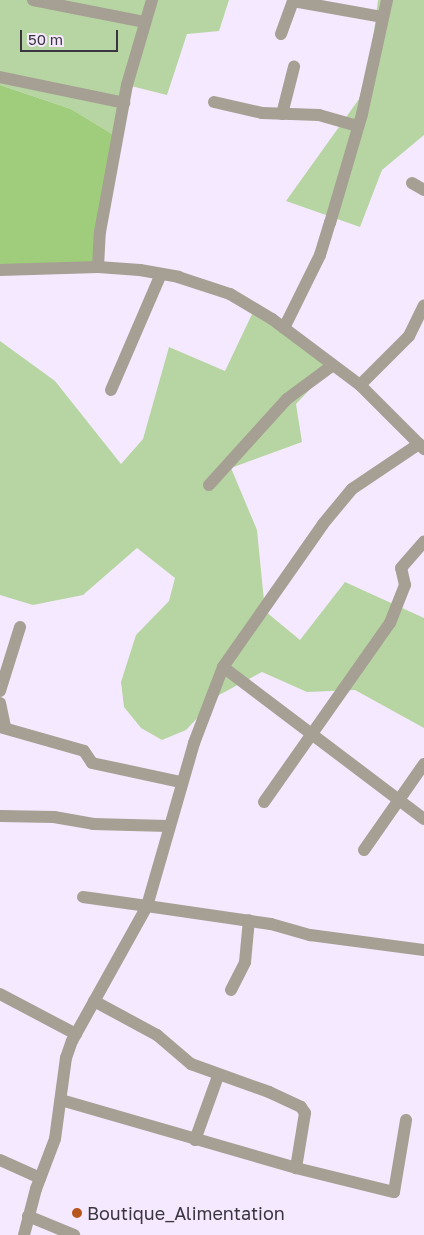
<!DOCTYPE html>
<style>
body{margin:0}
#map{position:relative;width:424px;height:1235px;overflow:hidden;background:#f5e9ff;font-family:"Golos Text",sans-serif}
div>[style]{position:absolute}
.green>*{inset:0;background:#b7d5a2}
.forest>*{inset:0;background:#9fcd7c}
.minor>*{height:12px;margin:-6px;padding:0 6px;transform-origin:6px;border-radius:6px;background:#a69f94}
.tertiary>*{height:12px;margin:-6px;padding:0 6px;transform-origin:6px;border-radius:6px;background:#a69f94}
.dots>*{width:14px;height:14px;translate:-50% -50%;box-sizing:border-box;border:2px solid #f5e9ff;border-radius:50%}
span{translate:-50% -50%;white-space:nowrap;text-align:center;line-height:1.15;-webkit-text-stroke:5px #f5e9ff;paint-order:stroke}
.poi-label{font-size:18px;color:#3b353f}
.left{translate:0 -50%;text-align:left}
.scale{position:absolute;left:20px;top:30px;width:98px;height:22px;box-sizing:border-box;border:2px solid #3b353f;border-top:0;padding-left:6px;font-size:15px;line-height:18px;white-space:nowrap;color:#3b353f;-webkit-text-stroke:4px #f5e9ff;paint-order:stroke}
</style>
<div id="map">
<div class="green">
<i style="clip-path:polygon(0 0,229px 0,219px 31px,187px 34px,167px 95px,127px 85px,117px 137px,71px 109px,0 85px)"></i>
<i style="clip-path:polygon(378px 0,424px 0,424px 135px,382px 170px,360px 227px,286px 201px,359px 99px,371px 55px)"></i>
<i style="clip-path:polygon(253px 312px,333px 365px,296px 404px,302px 442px,231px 468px,257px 530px,265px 611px,300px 640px,345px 582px,424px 618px,424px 728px,355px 690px,307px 692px,262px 672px,219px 695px,186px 730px,162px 740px,141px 728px,124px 707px,121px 682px,136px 635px,169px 601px,175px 578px,137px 548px,83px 595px,33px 605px,0 595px,0 341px,55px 381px,121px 464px,143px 439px,169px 347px,225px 371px)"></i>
</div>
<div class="forest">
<i style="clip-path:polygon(0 85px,71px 109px,117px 137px,98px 267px,0 270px)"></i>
</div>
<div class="minor">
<i style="left:33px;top:0;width:113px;rotate:11.2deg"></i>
<i style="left:281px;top:34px;width:35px;rotate:-70deg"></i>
<i style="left:293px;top:1px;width:90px;rotate:10.2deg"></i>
<i style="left:0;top:77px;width:127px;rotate:11.8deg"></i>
<i style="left:214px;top:102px;width:49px;rotate:12.9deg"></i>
<i style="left:262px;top:113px;width:57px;rotate:2deg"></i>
<i style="left:319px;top:115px;width:40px;rotate:16deg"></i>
<i style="left:282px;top:114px;width:49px;rotate:-75.7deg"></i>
<i style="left:412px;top:183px;width:14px;rotate:30deg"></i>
<i style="left:98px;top:267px;width:35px;rotate:-87deg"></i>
<i style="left:100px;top:232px;width:149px;rotate:-79.6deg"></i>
<i style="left:127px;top:85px;width:89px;rotate:-73.6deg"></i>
<i style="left:284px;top:328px;width:81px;rotate:-63.7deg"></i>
<i style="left:320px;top:255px;width:34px;rotate:-73deg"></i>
<i style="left:330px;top:223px;width:114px;rotate:-73.6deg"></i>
<i style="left:362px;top:114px;width:117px;rotate:-77.6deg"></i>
<i style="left:360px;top:385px;width:69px;rotate:-45deg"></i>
<i style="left:409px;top:336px;width:34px;rotate:-64deg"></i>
<i style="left:111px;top:390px;width:126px;rotate:-66.7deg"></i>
<i style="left:209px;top:485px;width:116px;rotate:-47.8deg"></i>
<i style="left:287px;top:399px;width:57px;rotate:-36.5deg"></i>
<i style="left:223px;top:667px;width:252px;rotate:37.1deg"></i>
<i style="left:0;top:691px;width:67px;rotate:-72.6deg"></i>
<i style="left:0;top:703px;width:25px;rotate:78deg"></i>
<i style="left:0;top:727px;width:87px;rotate:15.9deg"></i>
<i style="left:84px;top:751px;width:14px;rotate:56deg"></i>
<i style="left:92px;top:763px;width:91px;rotate:12.1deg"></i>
<i style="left:264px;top:802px;width:219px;rotate:-54.9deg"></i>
<i style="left:390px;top:623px;width:41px;rotate:-68.5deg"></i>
<i style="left:405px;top:585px;width:17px;rotate:-103deg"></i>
<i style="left:401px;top:568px;width:35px;rotate:-49deg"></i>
<i style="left:0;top:816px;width:54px;rotate:1.1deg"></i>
<i style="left:54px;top:817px;width:40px;rotate:10deg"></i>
<i style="left:93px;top:824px;width:75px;rotate:1.5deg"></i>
<i style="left:364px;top:850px;width:105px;rotate:-55.1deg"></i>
<i style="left:83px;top:897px;width:65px;rotate:8deg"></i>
<i style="left:147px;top:906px;width:170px;rotate:-73.9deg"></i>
<i style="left:194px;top:743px;width:81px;rotate:-69.1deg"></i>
<i style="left:223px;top:667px;width:174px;rotate:-55deg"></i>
<i style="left:323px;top:524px;width:45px;rotate:-50.4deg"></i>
<i style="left:352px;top:489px;width:81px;rotate:-33.9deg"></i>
<i style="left:231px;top:990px;width:31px;rotate:-63deg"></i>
<i style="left:245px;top:962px;width:42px;rotate:-84.6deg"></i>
<i style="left:0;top:994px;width:86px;rotate:27.8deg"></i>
<i style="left:94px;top:1001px;width:72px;rotate:28.4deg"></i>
<i style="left:157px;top:1035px;width:45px;rotate:40.5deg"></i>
<i style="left:191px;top:1064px;width:83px;rotate:19.7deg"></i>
<i style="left:269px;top:1092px;width:35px;rotate:25deg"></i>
<i style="left:301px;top:1107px;width:7px;rotate:56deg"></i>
<i style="left:305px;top:1113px;width:56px;rotate:99.3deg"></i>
<i style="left:61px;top:1100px;width:245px;rotate:16.1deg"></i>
<i style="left:296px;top:1168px;width:101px;rotate:13.8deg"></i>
<i style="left:394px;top:1192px;width:73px;rotate:-80.5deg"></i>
<i style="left:195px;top:1140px;width:68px;rotate:-70.2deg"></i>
<i style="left:0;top:1160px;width:44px;rotate:24.2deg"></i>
<i style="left:28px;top:1216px;width:50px;rotate:22.4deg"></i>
<i style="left:24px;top:1235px;width:48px;rotate:-75.4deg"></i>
<i style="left:36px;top:1189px;width:53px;rotate:-69.2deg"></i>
<i style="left:55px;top:1139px;width:82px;rotate:-82.3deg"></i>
<i style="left:66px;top:1058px;width:18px;rotate:-71deg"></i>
<i style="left:72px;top:1041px;width:154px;rotate:-60.9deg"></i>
<i style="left:147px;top:906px;width:125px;rotate:8.3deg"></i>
<i style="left:271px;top:924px;width:41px;rotate:15.8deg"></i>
<i style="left:310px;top:935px;width:115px;rotate:7.5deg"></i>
</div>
<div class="tertiary">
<i style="left:0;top:270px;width:98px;rotate:-1.8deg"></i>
<i style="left:98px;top:267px;width:42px;rotate:4.1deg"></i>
<i style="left:140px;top:270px;width:39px;rotate:10deg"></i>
<i style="left:178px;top:277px;width:55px;rotate:18.1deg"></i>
<i style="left:230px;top:294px;width:49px;rotate:30.8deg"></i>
<i style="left:272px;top:319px;width:110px;rotate:36.9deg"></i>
<i style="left:360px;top:385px;width:91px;rotate:45deg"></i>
</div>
<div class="dots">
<i style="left:77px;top:1213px;background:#b8551d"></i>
</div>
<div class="poi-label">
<span class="left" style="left:87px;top:1213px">Boutique_Alimentation</span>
</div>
<div class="scale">50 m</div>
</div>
